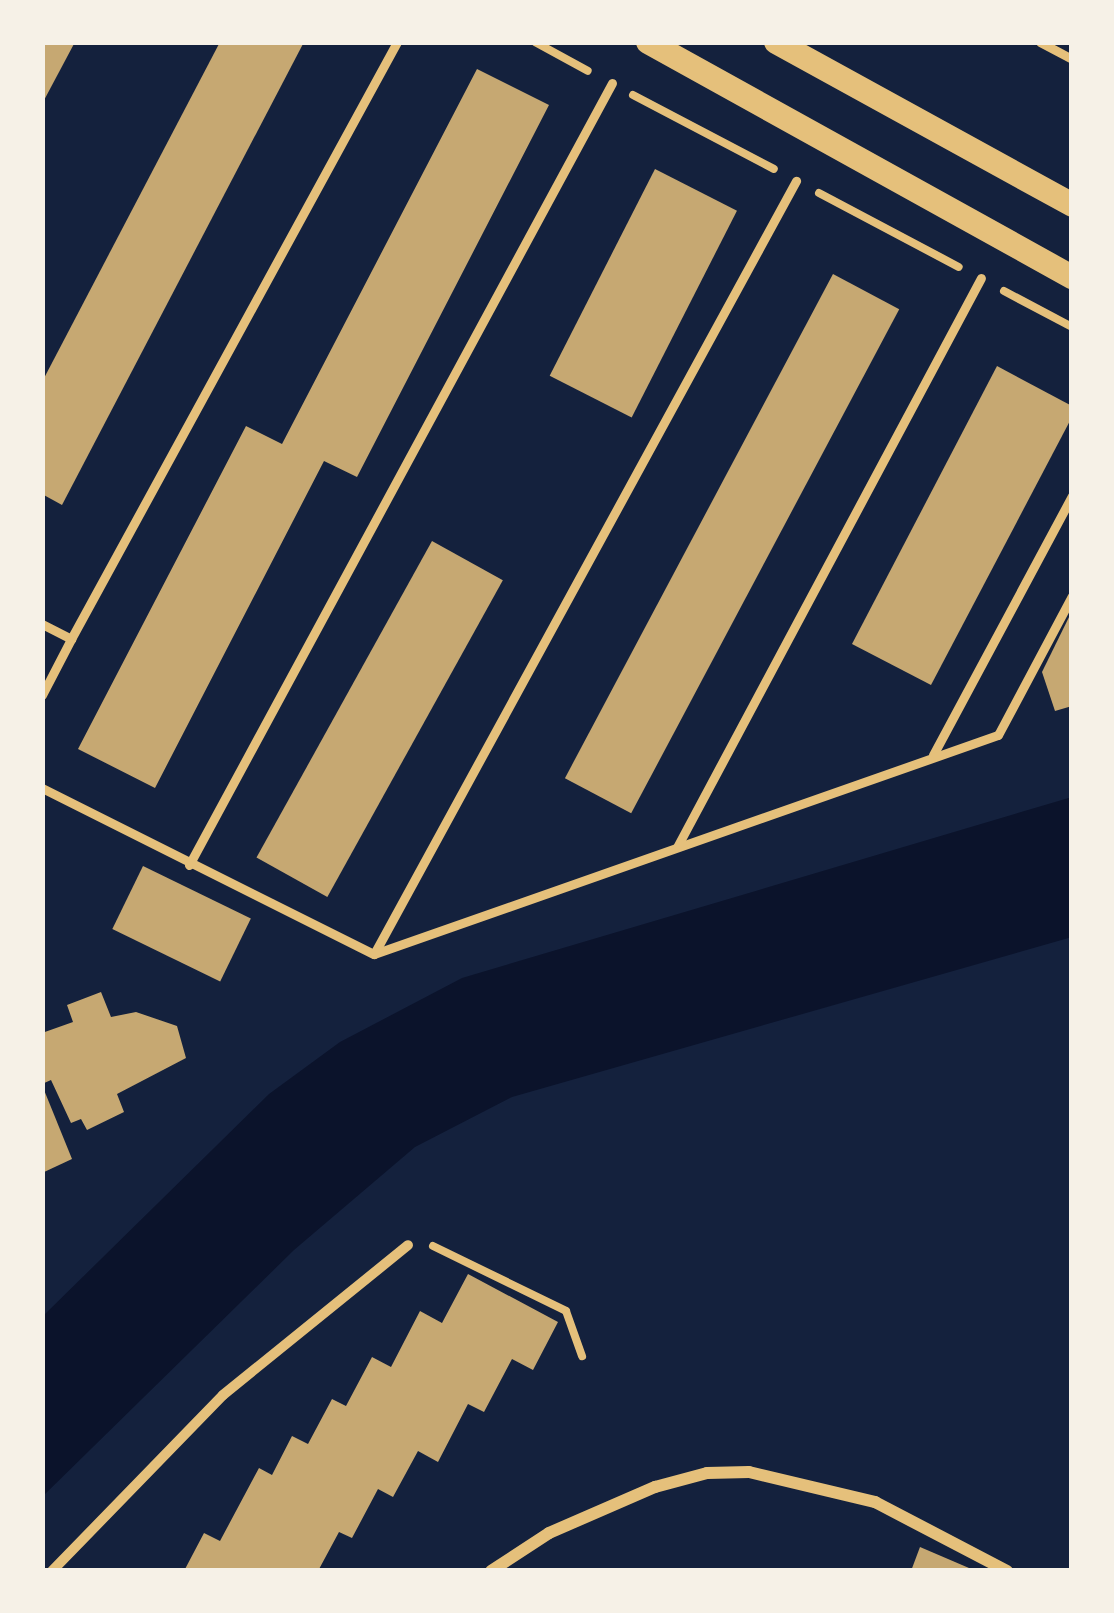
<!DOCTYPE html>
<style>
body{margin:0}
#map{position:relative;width:1114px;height:1613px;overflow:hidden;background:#14213d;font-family:Arial,sans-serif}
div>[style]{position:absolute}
.water>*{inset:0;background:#0b132b}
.building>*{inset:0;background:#c6a872;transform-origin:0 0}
.path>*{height:8px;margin:-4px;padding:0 4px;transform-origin:4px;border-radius:4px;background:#e5c07b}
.service>*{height:9px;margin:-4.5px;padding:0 4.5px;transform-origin:4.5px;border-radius:4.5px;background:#e5c07b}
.pedestrian>*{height:10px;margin:-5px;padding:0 5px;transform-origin:5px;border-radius:5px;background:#e5c07b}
.minor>*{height:12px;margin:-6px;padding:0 6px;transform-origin:6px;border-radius:6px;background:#e5c07b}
.secondary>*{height:24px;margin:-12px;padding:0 12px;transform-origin:12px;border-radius:12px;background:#e5c07b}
span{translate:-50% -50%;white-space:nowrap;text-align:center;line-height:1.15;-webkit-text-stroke:10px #f6f1e7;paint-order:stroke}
.frame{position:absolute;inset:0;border:45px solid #f6f1e7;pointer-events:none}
</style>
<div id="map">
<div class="water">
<i style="clip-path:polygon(1072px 797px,1072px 937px,512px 1097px,415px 1147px,294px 1250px,42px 1497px,42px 1317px,269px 1094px,340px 1042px,462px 978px)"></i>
</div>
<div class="building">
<i style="clip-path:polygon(42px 42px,75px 42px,42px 104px)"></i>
<i style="clip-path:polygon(220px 42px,304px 42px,62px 505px,42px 494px,42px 382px)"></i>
<i style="clip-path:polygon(477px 69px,549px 105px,357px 477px,324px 461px,155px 788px,78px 749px,246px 426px,282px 444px)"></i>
<i style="left:655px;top:169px;width:92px;height:232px;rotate:27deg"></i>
<i style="left:833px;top:274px;width:75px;height:571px;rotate:28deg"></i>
<i style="clip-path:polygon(997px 366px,1072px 406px,1072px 417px,931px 685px,852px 644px)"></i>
<i style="left:432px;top:541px;width:81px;height:362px;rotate:29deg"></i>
<i style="clip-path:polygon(1072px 611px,1072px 706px,1055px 711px,1042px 672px)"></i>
<i style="left:143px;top:866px;width:120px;height:70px;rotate:26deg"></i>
<i style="clip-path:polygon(101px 992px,111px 1017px,136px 1012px,177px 1026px,186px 1058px,117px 1094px,124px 1112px,87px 1130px,81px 1119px,71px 1123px,51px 1080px,42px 1084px,42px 1033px,73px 1022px,67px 1005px)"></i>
<i style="clip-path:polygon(42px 1085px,72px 1159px,42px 1173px)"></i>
<i style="clip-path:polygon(468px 1274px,558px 1322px,533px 1370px,512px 1359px,484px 1412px,468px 1404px,438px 1462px,418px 1451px,393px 1497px,378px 1489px,352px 1538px,339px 1532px,318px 1571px,184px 1571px,204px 1533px,220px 1541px,259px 1468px,272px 1475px,292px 1436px,308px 1444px,332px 1399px,346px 1406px,372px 1357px,391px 1367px,420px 1311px,442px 1323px)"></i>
<i style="clip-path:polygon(920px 1547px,976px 1571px,911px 1571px)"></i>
</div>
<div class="path">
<i style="left:535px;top:42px;width:60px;rotate:28.7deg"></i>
<i style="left:633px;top:95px;width:159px;rotate:27.7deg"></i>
<i style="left:819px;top:193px;width:158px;rotate:27.9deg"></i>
<i style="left:1004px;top:291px;width:77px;rotate:27.9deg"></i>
<i style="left:433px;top:1246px;width:148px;rotate:26deg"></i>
<i style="left:566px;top:1311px;width:48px;rotate:70.4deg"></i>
</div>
<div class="service">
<i style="left:1040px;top:42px;width:36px;rotate:28deg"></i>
<i style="left:42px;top:624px;width:33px;rotate:27deg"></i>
<i style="left:71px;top:639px;width:680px;rotate:-61.36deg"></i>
<i style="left:42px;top:695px;width:63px;rotate:-62.6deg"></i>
<i style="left:933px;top:755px;width:294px;rotate:-61.8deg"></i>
<i style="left:42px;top:788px;width:371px;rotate:26.6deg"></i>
<i style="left:374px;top:954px;width:661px;rotate:-19.34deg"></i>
<i style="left:998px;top:735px;width:157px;rotate:-62deg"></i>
<i style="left:677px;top:847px;width:645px;rotate:-61.89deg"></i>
<i style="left:189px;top:865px;width:889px;rotate:-61.59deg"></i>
<i style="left:374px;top:954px;width:881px;rotate:-61.37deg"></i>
</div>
<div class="pedestrian">
<i style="left:52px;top:1571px;width:245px;rotate:-45.8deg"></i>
<i style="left:223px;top:1395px;width:238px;rotate:-39deg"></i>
</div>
<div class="minor">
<i style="left:491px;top:1571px;width:69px;rotate:-33.2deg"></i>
<i style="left:549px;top:1533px;width:116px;rotate:-23.5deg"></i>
<i style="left:655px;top:1487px;width:54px;rotate:-15.1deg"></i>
<i style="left:707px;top:1473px;width:42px;rotate:-1.4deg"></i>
<i style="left:749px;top:1472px;width:130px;rotate:13.4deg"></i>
<i style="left:875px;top:1502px;width:149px;rotate:27.6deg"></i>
</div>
<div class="secondary">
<i style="left:648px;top:42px;width:485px;rotate:29deg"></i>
<i style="left:776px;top:42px;width:338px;rotate:28.8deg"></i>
</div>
<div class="frame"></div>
</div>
